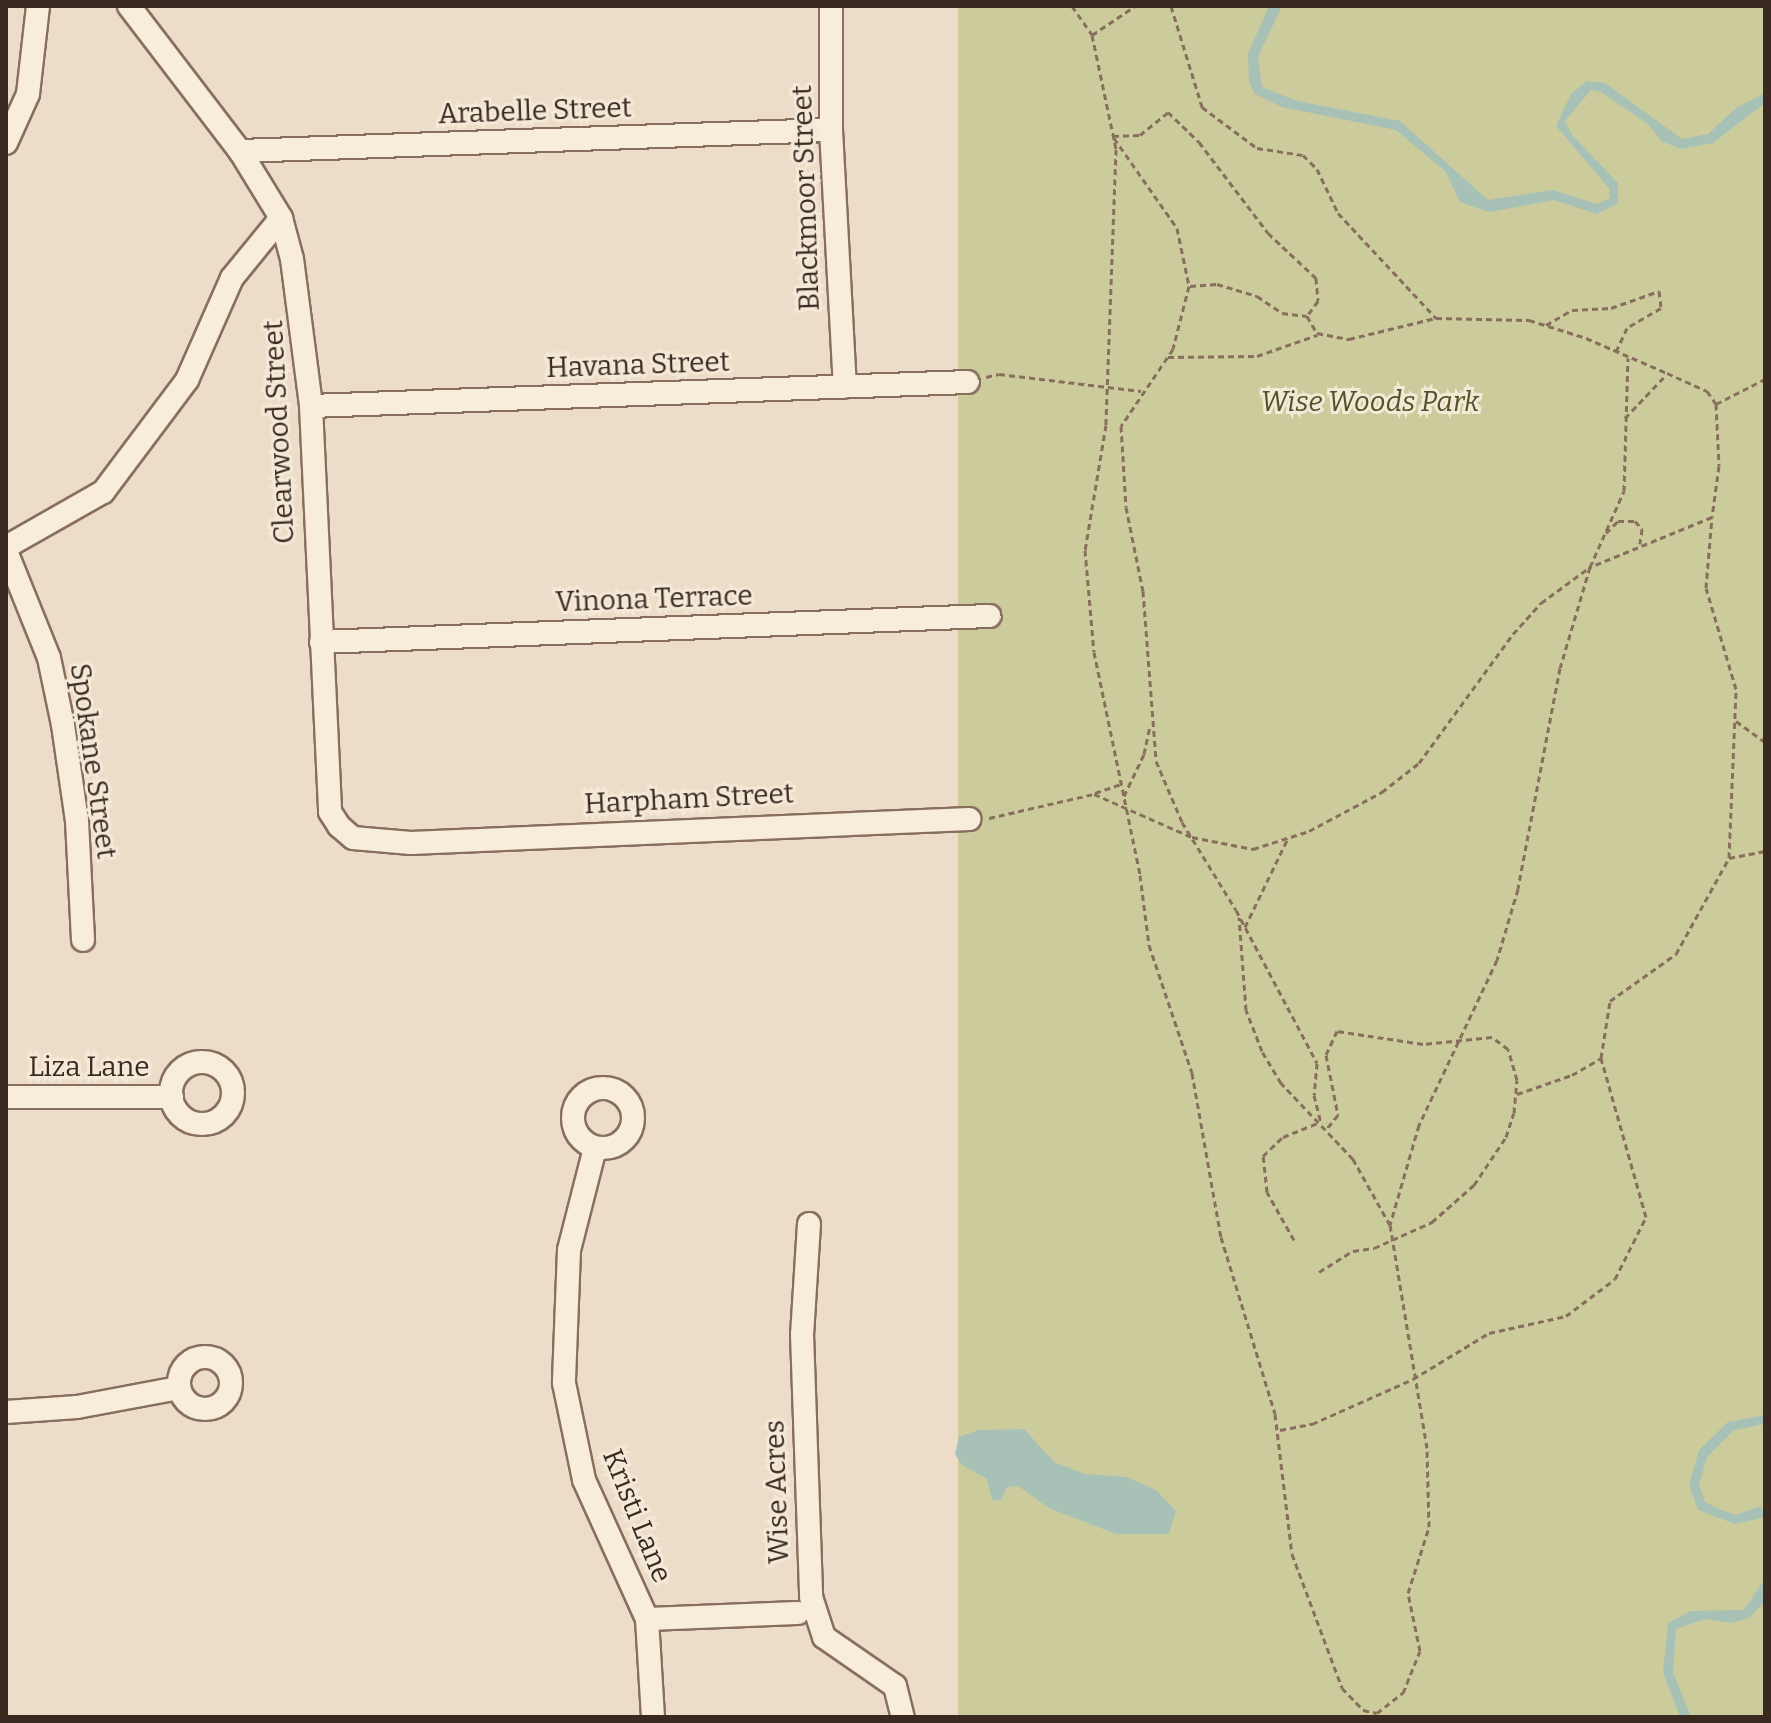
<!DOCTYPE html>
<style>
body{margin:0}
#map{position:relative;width:1771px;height:1723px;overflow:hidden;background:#edddc8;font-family:Bitter,serif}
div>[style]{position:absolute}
.green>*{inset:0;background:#cbcb9c;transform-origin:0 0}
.water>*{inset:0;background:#a8c1b7}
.path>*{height:3px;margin-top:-1.5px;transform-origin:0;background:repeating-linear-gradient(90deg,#886f5d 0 6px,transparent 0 10px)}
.roads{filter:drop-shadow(2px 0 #886f5d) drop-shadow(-2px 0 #886f5d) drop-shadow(0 2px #886f5d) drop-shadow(0 -2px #886f5d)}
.minor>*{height:22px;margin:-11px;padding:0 11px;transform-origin:11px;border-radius:11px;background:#f8ecdb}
.minor>.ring{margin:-11px;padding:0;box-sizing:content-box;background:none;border:22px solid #f8ecdb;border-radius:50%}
span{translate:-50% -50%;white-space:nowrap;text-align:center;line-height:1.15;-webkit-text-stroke:6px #f4e8d7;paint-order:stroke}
.street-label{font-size:28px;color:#392920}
.park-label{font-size:28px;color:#4f5528;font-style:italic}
.frame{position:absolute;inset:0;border:8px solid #392920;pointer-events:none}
</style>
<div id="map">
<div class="green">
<i style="left:958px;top:6px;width:807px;height:1712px"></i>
</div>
<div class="water">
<i style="clip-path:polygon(1269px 6px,1282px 6px,1258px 57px,1262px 87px,1297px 101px,1400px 121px,1488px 200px,1553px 190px,1597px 204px,1610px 198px,1609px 188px,1556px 126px,1571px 94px,1587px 81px,1605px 83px,1682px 139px,1708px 134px,1736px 108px,1765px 93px,1765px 103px,1713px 143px,1681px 149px,1661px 141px,1649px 125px,1601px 92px,1591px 90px,1565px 121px,1572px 135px,1618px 183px,1618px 203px,1597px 214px,1554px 200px,1489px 212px,1460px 202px,1445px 171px,1396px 130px,1282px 107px,1255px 94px,1249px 82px,1248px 54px)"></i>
<i style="clip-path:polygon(1765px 1415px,1765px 1424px,1734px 1430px,1707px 1457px,1699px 1485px,1705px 1502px,1719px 1509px,1736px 1515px,1761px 1506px,1765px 1517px,1735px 1524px,1698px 1510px,1689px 1485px,1699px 1450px,1728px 1422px)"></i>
<i style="clip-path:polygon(1024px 1429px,1054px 1462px,1085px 1474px,1126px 1477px,1156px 1490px,1176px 1511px,1169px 1534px,1116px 1534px,1049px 1508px,1018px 1486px,1007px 1487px,1001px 1500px,992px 1500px,987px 1479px,962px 1465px,955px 1454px,959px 1437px,979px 1430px)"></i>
<i style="clip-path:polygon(1765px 1578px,1765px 1601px,1749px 1618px,1731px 1623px,1705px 1619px,1676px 1629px,1673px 1672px,1691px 1717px,1680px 1717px,1663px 1673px,1668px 1623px,1691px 1611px,1744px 1610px)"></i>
</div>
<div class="path">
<i style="left:1072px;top:6px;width:35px;rotate:55deg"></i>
<i style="left:1092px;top:35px;width:116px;rotate:78.1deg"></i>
<i style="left:1116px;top:149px;width:276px;rotate:92.1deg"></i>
<i style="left:1106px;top:425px;width:127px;rotate:99.5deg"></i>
<i style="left:1085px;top:550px;width:102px;rotate:85deg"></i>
<i style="left:1094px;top:652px;width:228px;rotate:78.3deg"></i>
<i style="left:1140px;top:875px;width:71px;rotate:82.7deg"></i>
<i style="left:1149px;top:945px;width:135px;rotate:71.4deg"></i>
<i style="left:1192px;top:1073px;width:167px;rotate:80deg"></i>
<i style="left:1221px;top:1237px;width:185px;rotate:73deg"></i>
<i style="left:1275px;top:1414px;width:141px;rotate:83.1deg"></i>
<i style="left:1292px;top:1554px;width:143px;rotate:69.5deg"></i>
<i style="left:1342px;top:1688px;width:30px;rotate:46deg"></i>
<i style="left:1363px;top:1710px;width:14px;rotate:12deg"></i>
<i style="left:1377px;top:1713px;width:33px;rotate:-38deg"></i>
<i style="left:1403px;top:1693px;width:45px;rotate:-68deg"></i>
<i style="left:1420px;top:1651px;width:59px;rotate:-101.7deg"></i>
<i style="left:1408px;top:1593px;width:69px;rotate:-72.3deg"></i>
<i style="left:1429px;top:1527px;width:79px;rotate:-91.5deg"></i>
<i style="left:1427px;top:1448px;width:226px;rotate:-99.4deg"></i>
<i style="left:1390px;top:1225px;width:76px;rotate:-119.3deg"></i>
<i style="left:1353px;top:1159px;width:105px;rotate:-133.5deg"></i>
<i style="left:1281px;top:1083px;width:37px;rotate:-121deg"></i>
<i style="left:1262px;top:1051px;width:44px;rotate:-111.3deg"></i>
<i style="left:1246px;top:1010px;width:93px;rotate:-94.3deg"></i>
<i style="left:1171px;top:6px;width:106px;rotate:72.9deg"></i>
<i style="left:1202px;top:107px;width:69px;rotate:36.7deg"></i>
<i style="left:1257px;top:148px;width:47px;rotate:8.7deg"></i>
<i style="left:1303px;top:155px;width:20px;rotate:45deg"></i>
<i style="left:1317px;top:169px;width:49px;rotate:64.5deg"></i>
<i style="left:1338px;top:213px;width:144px;rotate:47deg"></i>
<i style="left:1092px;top:35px;width:52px;rotate:-34deg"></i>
<i style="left:1113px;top:136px;width:27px;rotate:-2deg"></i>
<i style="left:1140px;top:135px;width:36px;rotate:-39deg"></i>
<i style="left:1168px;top:112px;width:43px;rotate:44.1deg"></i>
<i style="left:1199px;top:142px;width:114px;rotate:52.8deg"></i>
<i style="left:1268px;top:233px;width:66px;rotate:43.2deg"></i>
<i style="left:1316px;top:278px;width:23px;rotate:85deg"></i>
<i style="left:1318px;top:301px;width:19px;rotate:126deg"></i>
<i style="left:1114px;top:138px;width:110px;rotate:55deg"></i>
<i style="left:1177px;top:228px;width:59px;rotate:78.3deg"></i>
<i style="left:1189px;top:286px;width:65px;rotate:104.3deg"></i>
<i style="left:1173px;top:349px;width:93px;rotate:124deg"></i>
<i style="left:1121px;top:426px;width:81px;rotate:86.5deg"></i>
<i style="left:1126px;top:507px;width:86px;rotate:78.6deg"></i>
<i style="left:1143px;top:591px;width:170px;rotate:85.6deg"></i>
<i style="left:1156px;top:761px;width:66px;rotate:66.9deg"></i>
<i style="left:1182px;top:822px;width:103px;rotate:58.5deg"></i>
<i style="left:1236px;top:910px;width:173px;rotate:62.1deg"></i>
<i style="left:1317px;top:1063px;width:32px;rotate:95deg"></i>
<i style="left:1314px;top:1095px;width:29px;rotate:76deg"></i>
<i style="left:1190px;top:286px;width:27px;rotate:-4deg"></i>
<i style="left:1217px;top:284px;width:42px;rotate:16.7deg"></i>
<i style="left:1257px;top:296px;width:30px;rotate:34deg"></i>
<i style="left:1282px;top:313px;width:25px;rotate:7deg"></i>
<i style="left:1307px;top:316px;width:20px;rotate:60deg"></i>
<i style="left:1317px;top:333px;width:33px;rotate:11deg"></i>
<i style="left:1349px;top:339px;width:89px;rotate:-13.6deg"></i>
<i style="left:1436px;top:318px;width:93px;rotate:1.2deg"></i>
<i style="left:1529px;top:320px;width:60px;rotate:17.5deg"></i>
<i style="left:1586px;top:338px;width:88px;rotate:23.4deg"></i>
<i style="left:1667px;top:373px;width:44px;rotate:24.2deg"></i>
<i style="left:1707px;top:391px;width:16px;rotate:55deg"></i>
<i style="left:1716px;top:404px;width:62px;rotate:87.2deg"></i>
<i style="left:1719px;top:466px;width:51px;rotate:97.8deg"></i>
<i style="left:1546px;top:325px;width:30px;rotate:-30deg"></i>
<i style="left:1572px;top:310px;width:39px;rotate:-3deg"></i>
<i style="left:1611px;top:308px;width:51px;rotate:-19.5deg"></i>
<i style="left:1659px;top:291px;width:17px;rotate:83deg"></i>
<i style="left:1661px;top:308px;width:39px;rotate:150deg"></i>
<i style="left:1627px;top:328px;width:26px;rotate:115deg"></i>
<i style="left:1168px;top:357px;width:89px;rotate:-0.6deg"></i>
<i style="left:1257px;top:356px;width:64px;rotate:-19.3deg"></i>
<i style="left:986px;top:377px;width:13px;rotate:-13deg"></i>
<i style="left:999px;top:374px;width:143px;rotate:6.8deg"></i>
<i style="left:1716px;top:404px;width:55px;rotate:-27deg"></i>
<i style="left:1625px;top:418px;width:59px;rotate:-46.4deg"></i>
<i style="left:1606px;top:533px;width:17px;rotate:-45deg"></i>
<i style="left:1618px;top:521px;width:17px"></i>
<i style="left:1635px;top:521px;width:11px;rotate:49deg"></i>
<i style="left:1642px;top:529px;width:15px;rotate:98deg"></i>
<i style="left:1736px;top:721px;width:36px;rotate:36deg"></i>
<i style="left:1095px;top:793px;width:28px;rotate:-19deg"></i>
<i style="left:1124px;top:796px;width:47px;rotate:-64.5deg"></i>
<i style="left:1144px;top:754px;width:30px;rotate:-78deg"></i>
<i style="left:989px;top:818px;width:108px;rotate:-12.9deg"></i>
<i style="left:1094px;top:794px;width:107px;rotate:23.7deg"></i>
<i style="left:1192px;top:837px;width:62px;rotate:11.1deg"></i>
<i style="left:1253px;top:849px;width:59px;rotate:-17.8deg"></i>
<i style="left:1309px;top:831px;width:83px;rotate:-28.1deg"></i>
<i style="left:1382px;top:792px;width:47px;rotate:-38.1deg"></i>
<i style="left:1419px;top:763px;width:160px;rotate:-53.9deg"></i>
<i style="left:1513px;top:634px;width:42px;rotate:-47.9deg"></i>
<i style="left:1541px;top:603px;width:61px;rotate:-36.3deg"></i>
<i style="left:1590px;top:567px;width:83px;rotate:-65.9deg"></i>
<i style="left:1624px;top:491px;width:133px;rotate:-88.3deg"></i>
<i style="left:1729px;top:858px;width:37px;rotate:-11deg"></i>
<i style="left:1245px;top:927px;width:97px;rotate:-64.2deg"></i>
<i style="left:1517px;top:1094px;width:58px;rotate:-19.1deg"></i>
<i style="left:1572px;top:1075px;width:34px;rotate:-30deg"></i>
<i style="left:1294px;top:1240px;width:55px;rotate:-119.4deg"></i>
<i style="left:1267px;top:1192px;width:36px;rotate:-96deg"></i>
<i style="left:1263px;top:1156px;width:28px;rotate:-44deg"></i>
<i style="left:1283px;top:1137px;width:37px;rotate:-22deg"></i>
<i style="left:1319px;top:1272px;width:40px;rotate:-32deg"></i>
<i style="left:1353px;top:1251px;width:21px;rotate:-8deg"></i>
<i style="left:1374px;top:1248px;width:64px;rotate:-24.1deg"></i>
<i style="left:1432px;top:1222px;width:56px;rotate:-41.4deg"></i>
<i style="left:1474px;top:1185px;width:58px;rotate:-56.3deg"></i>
<i style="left:1506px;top:1137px;width:25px;rotate:-72deg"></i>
<i style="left:1514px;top:1113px;width:33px;rotate:-85deg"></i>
<i style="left:1517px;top:1080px;width:32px;rotate:-106deg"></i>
<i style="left:1508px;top:1049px;width:20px;rotate:-143deg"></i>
<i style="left:1492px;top:1037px;width:69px;rotate:174.2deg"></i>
<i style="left:1423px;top:1044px;width:87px;rotate:-171.4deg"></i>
<i style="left:1337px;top:1031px;width:26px;rotate:115deg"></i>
<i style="left:1326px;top:1055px;width:61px;rotate:78.7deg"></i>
<i style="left:1338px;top:1115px;width:19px;rotate:129deg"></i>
<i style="left:1280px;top:1430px;width:33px;rotate:-11deg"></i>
<i style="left:1312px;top:1424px;width:111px;rotate:-24deg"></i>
<i style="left:1413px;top:1379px;width:89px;rotate:-31.2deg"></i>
<i style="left:1489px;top:1333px;width:79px;rotate:-12.4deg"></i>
<i style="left:1566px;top:1316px;width:61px;rotate:-37.1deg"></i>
<i style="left:1615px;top:1279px;width:69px;rotate:-63.4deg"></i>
<i style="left:1646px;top:1217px;width:165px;rotate:-105.8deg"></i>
<i style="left:1601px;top:1058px;width:58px;rotate:-81deg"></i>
<i style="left:1610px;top:1001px;width:81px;rotate:-35.5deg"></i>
<i style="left:1676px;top:954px;width:110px;rotate:-61.1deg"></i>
<i style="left:1729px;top:858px;width:169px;rotate:-87.6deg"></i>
<i style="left:1736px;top:689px;width:105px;rotate:-106.5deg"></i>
<i style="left:1706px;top:588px;width:71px;rotate:-85.2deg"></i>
<i style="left:1712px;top:517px;width:132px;rotate:157.7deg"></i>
<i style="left:1590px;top:567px;width:105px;rotate:106.5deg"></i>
<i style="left:1560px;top:668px;width:225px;rotate:100.8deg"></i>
<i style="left:1518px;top:889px;width:74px;rotate:106.5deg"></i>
<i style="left:1497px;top:960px;width:183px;rotate:115.3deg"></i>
<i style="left:1419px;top:1125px;width:104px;rotate:106.2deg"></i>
</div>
<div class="roads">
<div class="minor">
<i style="left:129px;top:6px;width:183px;rotate:52.6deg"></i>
<i style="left:240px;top:151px;width:79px;rotate:58.5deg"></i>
<i style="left:281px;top:218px;width:42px;rotate:75deg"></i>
<i style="left:292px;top:259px;width:148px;rotate:82.6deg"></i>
<i style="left:311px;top:406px;width:406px;rotate:87.3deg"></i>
<i style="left:330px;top:812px;width:17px;rotate:57deg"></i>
<i style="left:339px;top:826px;width:18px;rotate:41deg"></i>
<i style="left:353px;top:838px;width:58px;rotate:4.9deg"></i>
<i style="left:411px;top:843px;width:559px;rotate:-2.46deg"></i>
<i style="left:831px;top:6px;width:124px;rotate:90deg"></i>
<i style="left:831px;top:130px;width:257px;rotate:86.9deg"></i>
<i style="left:6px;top:143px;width:54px;rotate:-65.8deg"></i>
<i style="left:28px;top:94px;width:89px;rotate:-83.5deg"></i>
<i style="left:240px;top:151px;width:591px;rotate:-2.04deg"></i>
<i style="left:311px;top:406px;width:657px;rotate:-2.09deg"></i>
<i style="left:6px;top:547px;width:112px;rotate:-29.6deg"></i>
<i style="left:103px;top:492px;width:140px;rotate:-53.1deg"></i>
<i style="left:187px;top:380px;width:111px;rotate:-66.2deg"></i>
<i style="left:232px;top:278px;width:77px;rotate:-50.8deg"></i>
<i style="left:6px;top:551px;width:115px;rotate:68.1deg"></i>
<i style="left:49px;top:658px;width:68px;rotate:78.2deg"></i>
<i style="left:63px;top:725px;width:97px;rotate:81.7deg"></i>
<i style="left:77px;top:821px;width:119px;rotate:87.1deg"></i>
<i style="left:321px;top:642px;width:669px;rotate:-2.23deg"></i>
<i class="ring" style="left:171px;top:1062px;width:40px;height:40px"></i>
<i class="ring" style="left:573px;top:1088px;width:38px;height:38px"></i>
<i style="left:6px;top:1097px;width:166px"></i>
<i style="left:595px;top:1148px;width:105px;rotate:104.3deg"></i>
<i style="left:569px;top:1250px;width:133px;rotate:92.2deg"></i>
<i style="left:564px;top:1383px;width:99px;rotate:78.3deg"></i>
<i style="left:584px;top:1480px;width:153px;rotate:65.6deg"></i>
<i style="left:647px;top:1619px;width:98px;rotate:86.5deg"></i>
<i style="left:809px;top:1224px;width:110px;rotate:93.6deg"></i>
<i style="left:802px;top:1334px;width:263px;rotate:88deg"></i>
<i style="left:811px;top:1597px;width:42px;rotate:72deg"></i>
<i style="left:824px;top:1637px;width:86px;rotate:34.6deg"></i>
<i style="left:895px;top:1686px;width:32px;rotate:76deg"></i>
<i class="ring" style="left:179px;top:1357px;width:30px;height:30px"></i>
<i style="left:6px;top:1412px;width:71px;rotate:-4deg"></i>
<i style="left:77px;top:1407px;width:104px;rotate:-10.6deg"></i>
<i style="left:647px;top:1619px;width:151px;rotate:-2.3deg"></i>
</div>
</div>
<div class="street-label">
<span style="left:535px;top:111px;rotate:-2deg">Arabelle Street</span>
<span style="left:806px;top:198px;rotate:-92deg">Blackmoor Street</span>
<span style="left:638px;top:365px;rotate:-2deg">Havana Street</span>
<span style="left:279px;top:432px;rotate:-93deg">Clearwood Street</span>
<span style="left:654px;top:599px;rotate:-2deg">Vinona Terrace</span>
<span style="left:93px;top:761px;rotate:82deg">Spokane Street</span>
<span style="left:689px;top:799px;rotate:-3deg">Harpham Street</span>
<span style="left:89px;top:1067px">Liza Lane</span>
<span style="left:777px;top:1492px;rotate:-92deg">Wise Acres</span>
<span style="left:637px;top:1516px;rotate:68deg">Kristi Lane</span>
</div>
<div class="park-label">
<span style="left:1370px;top:402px">Wise Woods Park</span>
</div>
<div class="frame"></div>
</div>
